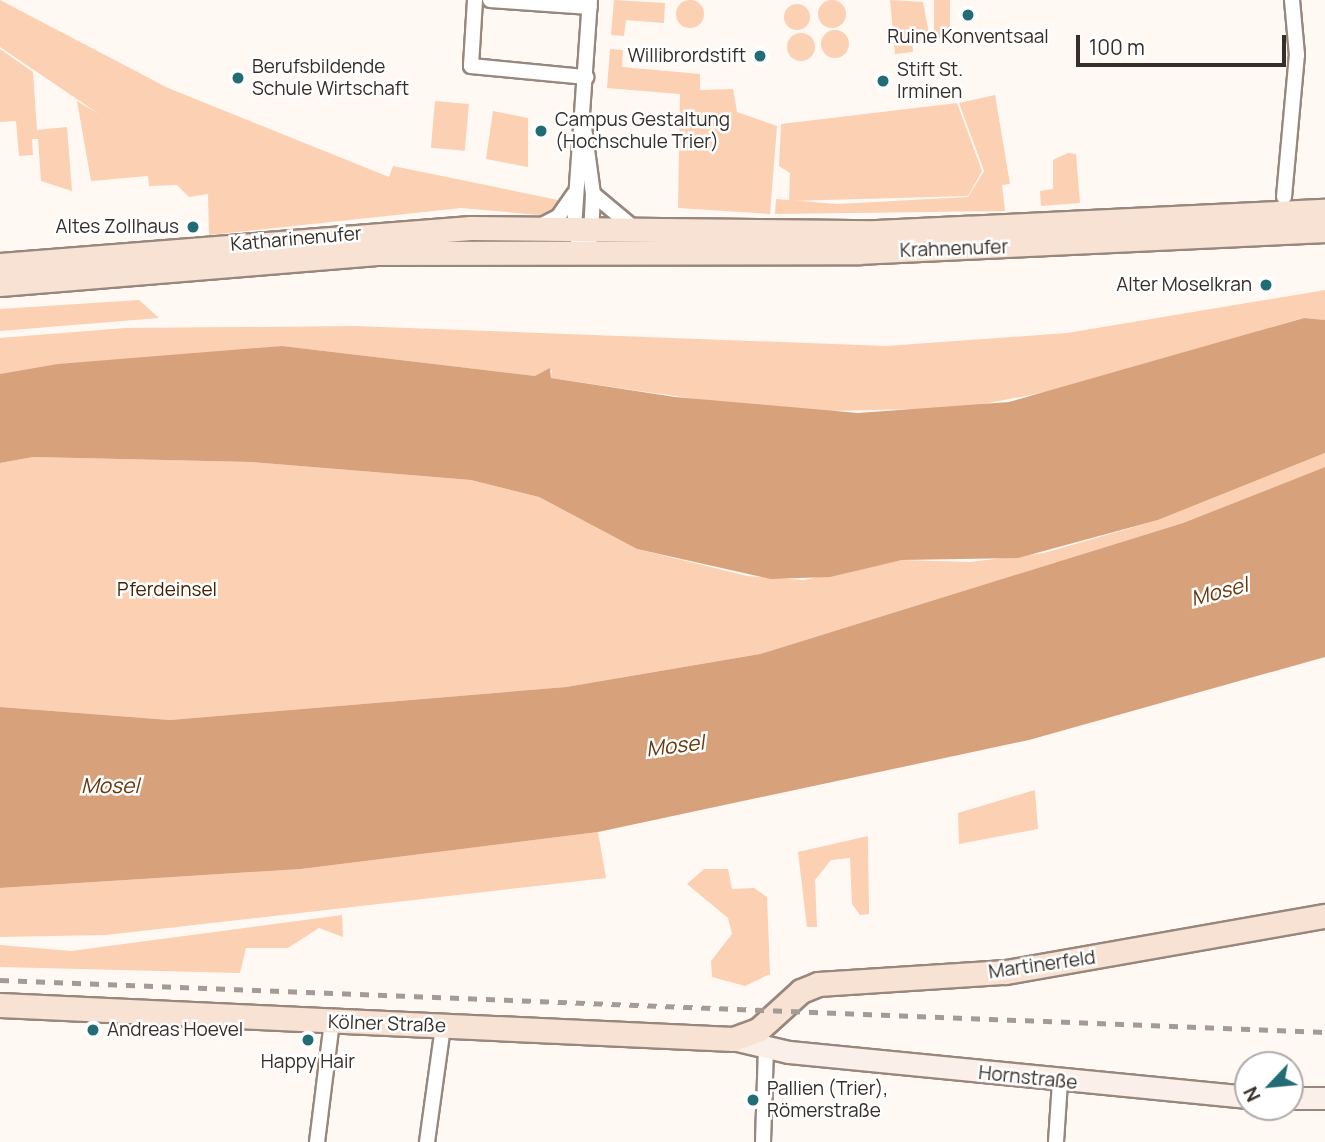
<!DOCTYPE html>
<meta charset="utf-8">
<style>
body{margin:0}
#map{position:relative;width:1325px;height:1142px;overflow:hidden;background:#fff8f3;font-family:Manrope,sans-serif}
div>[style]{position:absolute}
.green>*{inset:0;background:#fcd0b3;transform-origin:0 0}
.round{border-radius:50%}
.water>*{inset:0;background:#d7a17c}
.roads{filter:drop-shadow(2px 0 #97877c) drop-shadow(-2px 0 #97877c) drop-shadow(0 2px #97877c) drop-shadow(0 -2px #97877c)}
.street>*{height:14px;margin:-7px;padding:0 7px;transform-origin:7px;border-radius:7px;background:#fff}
.secondary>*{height:21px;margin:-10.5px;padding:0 10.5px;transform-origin:10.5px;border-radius:10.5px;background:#fbf0e9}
.primary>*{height:23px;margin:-11.5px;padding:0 11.5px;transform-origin:11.5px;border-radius:11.5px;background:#f7e2d3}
.rail>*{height:4.5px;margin-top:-2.25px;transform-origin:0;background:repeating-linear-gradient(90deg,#a29b96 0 9px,transparent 0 18px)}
.dots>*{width:19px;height:19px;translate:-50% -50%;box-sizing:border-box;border:4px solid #fff;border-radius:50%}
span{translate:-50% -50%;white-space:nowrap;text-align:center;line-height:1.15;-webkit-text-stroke:5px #fff;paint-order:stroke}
.poi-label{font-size:19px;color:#352e2a}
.right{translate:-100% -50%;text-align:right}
.left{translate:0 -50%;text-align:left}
.street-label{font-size:19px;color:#352e2a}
.park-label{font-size:19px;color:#442104}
.water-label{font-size:21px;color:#69370a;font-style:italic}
.north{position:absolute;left:1234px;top:1051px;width:70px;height:70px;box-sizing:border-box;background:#fff;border:2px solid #aeabaa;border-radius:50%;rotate:244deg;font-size:19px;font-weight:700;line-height:28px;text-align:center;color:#352e2a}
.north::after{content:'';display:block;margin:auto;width:24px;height:32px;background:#226c75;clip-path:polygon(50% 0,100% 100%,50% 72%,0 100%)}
.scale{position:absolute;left:1076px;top:35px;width:210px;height:32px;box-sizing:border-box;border:4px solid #352e2a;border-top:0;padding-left:9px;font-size:21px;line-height:24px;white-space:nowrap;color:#352e2a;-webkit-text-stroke:5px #fff;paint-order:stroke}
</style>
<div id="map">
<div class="green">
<i class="round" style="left:676px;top:0;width:28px;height:28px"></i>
<i class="round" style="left:818px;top:0;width:28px;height:28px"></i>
<i style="clip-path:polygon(0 0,168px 88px,389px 177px,393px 166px,558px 200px,557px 208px,540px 215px,461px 208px,209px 235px,208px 194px,189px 197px,177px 185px,149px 186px,148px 176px,91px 181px,77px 101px,99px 114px,0 47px)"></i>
<i style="clip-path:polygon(614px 0,665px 3px,664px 23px,626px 20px,624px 36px,611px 35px)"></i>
<i style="clip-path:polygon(890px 0,923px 2px,930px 39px,912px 41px,913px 52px,895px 54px)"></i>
<i style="left:934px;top:0;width:16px;height:38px"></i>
<i class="round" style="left:784px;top:4px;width:26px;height:26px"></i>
<i class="round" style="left:821px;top:30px;width:28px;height:28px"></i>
<i class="round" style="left:787px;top:33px;width:28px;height:28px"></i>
<i style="clip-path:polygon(0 49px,33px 72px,37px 130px,67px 127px,72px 191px,41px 181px,38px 139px,32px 139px,33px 155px,19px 156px,16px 121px,0 122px)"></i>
<i style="clip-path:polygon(610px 49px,623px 50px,622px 67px,700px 74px,700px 90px,733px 89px,737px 112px,777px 126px,770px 214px,678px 208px,680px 94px,607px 88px)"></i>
<i style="clip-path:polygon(995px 95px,1010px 184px,1002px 185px,1005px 211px,775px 214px,776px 199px,837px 204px,968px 197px,984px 171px,959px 103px)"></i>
<i style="left:435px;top:101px;width:34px;height:47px;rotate:5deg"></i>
<i style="clip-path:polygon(957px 103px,982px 171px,968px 196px,789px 201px,790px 173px,779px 166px,781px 124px)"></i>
<i style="clip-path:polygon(493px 111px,528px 118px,528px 167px,486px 159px)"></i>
<i style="clip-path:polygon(1068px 153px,1076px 154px,1080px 203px,1041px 206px,1040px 191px,1053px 189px,1053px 160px)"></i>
<i style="clip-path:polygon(1325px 290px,1325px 320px,1303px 318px,1061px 389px,962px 408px,785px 412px,551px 378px,552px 370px,535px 376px,282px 346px,0 374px,0 338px,125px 328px,355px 326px,886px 346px,1067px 333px)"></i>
<i style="clip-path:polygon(139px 300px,159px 318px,0 331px,0 309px)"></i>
<i style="clip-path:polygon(1325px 453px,1325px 467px,1183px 523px,760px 654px,566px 687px,170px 720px,0 707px,0 463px,33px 457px,251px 462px,471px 480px,539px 497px,637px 549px,747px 576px,803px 580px,902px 560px,970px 562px,1044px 553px,1158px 520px)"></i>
<i style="clip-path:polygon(1035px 790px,1038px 829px,959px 844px,958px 813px)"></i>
<i style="clip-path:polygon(598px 832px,606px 878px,106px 935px,0 937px,0 888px,301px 869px)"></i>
<i style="clip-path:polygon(868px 836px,869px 914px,860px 915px,852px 904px,850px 858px,831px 860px,815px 880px,817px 927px,807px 927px,798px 852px)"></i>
<i style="clip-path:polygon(704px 869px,728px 869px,732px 889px,754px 888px,767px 897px,770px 974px,745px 986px,712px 977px,711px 961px,732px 934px,728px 918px,687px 884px)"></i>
<i style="clip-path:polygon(342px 915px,343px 937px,319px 928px,288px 948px,246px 948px,240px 973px,0 967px,0 945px,71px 951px)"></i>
</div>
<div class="water">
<i style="clip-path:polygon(1304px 318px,1325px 320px,1325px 453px,1158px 520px,1018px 558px,902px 560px,830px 577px,771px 579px,637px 549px,539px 497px,471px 480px,251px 462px,33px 457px,0 463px,0 374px,58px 364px,282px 346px,535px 376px,550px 368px,551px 378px,675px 397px,858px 413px,1009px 402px)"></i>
<i style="clip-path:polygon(1325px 467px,1325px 657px,1029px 740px,598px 832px,301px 869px,0 888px,0 707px,170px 720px,566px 687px,760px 654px,1183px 523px)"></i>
</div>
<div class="roads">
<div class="street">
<i style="left:475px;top:0;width:66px;rotate:93.5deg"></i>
<i style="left:471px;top:66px;width:116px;rotate:5.5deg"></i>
<i style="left:490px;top:0;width:100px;rotate:4deg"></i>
<i style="left:583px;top:120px;width:75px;rotate:82.3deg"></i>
<i style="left:593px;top:194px;width:43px;rotate:92.7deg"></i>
<i style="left:591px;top:237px;width:17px;rotate:121deg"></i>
<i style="left:582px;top:252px;width:25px;rotate:-108deg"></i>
<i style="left:574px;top:228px;width:229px;rotate:-86deg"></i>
<i style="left:593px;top:194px;width:53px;rotate:39.7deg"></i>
<i style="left:1284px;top:197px;width:143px;rotate:-84.8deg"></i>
<i style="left:1297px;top:55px;width:55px;rotate:-95.2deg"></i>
<i style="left:542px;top:225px;width:18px;rotate:-27deg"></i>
<i style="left:558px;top:217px;width:28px;rotate:-55deg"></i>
<i style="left:317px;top:1142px;width:122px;rotate:-82.9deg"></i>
<i style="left:427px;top:1142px;width:117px;rotate:-82.1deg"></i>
<i style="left:763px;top:1142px;width:95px;rotate:-88.2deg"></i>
<i style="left:1056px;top:1142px;width:60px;rotate:-86.2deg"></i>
</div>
<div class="secondary">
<i style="left:733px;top:1039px;width:57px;rotate:13.1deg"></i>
<i style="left:789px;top:1052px;width:461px;rotate:5.6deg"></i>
<i style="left:1290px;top:1098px;width:35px"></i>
</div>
<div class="primary">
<i style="left:0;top:265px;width:472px;rotate:-4.5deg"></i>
<i style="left:471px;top:228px;width:405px;rotate:0.6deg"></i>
<i style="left:876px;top:232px;width:449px;rotate:-2.7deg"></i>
<i style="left:0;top:284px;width:375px;rotate:-4.7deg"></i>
<i style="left:374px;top:253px;width:484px;rotate:-0.1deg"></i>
<i style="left:858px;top:252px;width:468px;rotate:-2.7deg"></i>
<i style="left:0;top:1005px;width:734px;rotate:2.66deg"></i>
<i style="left:733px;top:1039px;width:27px;rotate:-20deg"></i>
<i style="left:758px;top:1030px;width:58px;rotate:-42.2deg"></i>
<i style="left:801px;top:991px;width:18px;rotate:-22deg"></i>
<i style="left:818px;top:984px;width:188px;rotate:-3.7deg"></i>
<i style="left:1006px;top:972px;width:324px;rotate:-10deg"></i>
</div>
</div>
<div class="rail">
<i style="left:0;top:980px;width:1326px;rotate:2.25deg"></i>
</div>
<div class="dots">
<i style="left:968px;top:15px;background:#226c75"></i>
<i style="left:760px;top:56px;background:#226c75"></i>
<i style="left:238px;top:78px;background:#226c75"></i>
<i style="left:883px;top:81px;background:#226c75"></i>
<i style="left:541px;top:131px;background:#226c75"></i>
<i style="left:193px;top:227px;background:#226c75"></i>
<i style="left:1266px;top:285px;background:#226c75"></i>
<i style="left:93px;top:1030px;background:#226c75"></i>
<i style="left:308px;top:1040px;background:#226c75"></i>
<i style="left:753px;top:1100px;background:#226c75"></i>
</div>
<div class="poi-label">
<span style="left:968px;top:37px">Ruine Konventsaal</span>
<span class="right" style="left:746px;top:56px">Willibrordstift</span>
<span class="left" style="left:252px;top:78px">Berufsbildende<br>Schule Wirtschaft</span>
<span class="left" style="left:897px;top:81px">Stift St.<br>Irminen</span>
<span class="left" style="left:555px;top:131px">Campus Gestaltung<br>(Hochschule Trier)</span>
<span class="right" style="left:179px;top:227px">Altes Zollhaus</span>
<span class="right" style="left:1252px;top:285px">Alter Moselkran</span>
<span class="left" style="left:107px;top:1030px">Andreas Hoevel</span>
<span style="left:308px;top:1062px">Happy Hair</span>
<span class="left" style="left:767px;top:1100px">Pallien (Trier),<br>Römerstraße</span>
</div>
<div class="street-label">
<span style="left:296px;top:239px;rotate:-5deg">Katharinenufer</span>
<span style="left:954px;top:249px;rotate:-2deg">Krahnenufer</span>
<span style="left:1042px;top:965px;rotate:-8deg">Martinerfeld</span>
<span style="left:387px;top:1024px;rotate:2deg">Kölner Straße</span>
<span style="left:1028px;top:1078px;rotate:6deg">Hornstraße</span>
</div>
<div class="park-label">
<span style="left:167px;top:590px">Pferdeinsel</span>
</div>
<div class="water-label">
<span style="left:1219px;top:591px;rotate:-15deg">Mosel</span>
<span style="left:675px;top:745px;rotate:-7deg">Mosel</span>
<span style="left:110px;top:785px">Mosel</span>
</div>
<div class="north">N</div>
<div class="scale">100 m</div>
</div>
